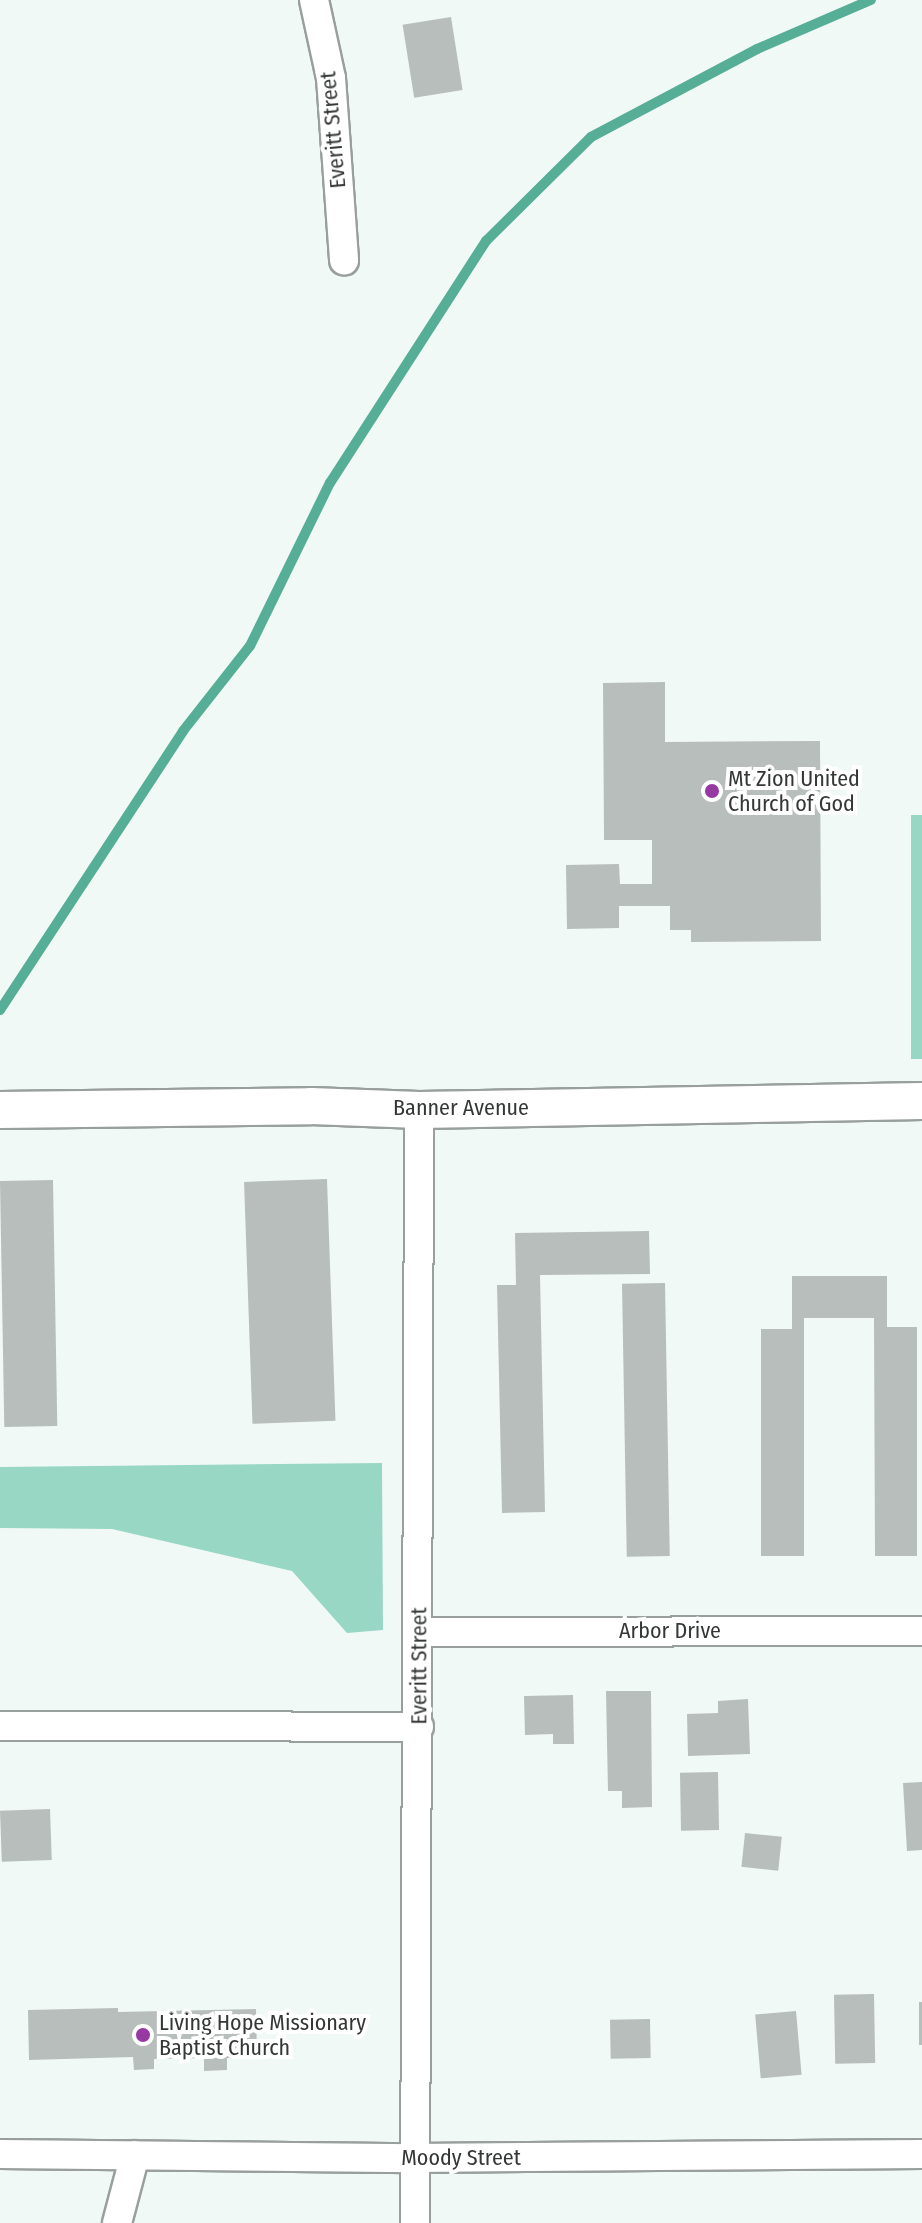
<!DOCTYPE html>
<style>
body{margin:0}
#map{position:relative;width:922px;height:2223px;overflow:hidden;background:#f1f9f6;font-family:"Fira Sans Condensed",sans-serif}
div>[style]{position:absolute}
.green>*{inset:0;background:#97d7c4;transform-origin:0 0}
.stream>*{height:10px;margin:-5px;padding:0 5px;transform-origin:5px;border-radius:5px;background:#57ae96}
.building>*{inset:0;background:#b7bebc;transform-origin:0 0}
.roads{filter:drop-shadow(2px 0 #989f9d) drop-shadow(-2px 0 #989f9d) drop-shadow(0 2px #989f9d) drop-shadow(0 -2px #989f9d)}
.minor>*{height:28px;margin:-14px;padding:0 14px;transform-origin:14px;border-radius:14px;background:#fff}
.tertiary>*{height:36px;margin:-18px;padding:0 18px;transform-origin:18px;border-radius:18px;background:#fff}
.dots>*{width:22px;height:22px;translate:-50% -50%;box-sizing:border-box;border:4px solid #fff;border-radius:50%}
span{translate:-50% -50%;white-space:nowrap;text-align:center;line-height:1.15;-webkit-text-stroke:8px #fff;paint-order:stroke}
.street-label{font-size:22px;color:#343736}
.poi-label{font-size:22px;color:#343736}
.left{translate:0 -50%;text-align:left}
</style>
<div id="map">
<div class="green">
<i style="left:911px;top:815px;width:11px;height:244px"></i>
<i style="clip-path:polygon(382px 1463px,383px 1630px,347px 1633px,292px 1571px,112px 1529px,0 1528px,0 1467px)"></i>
</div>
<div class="stream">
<i style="left:0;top:1010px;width:334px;rotate:-56.7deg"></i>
<i style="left:183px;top:731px;width:108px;rotate:-51.8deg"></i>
<i style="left:250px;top:646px;width:182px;rotate:-63.9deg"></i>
<i style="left:330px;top:483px;width:288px;rotate:-57.2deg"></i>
<i style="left:486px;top:241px;width:148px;rotate:-44.7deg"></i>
<i style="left:591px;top:137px;width:188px;rotate:-27.9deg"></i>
<i style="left:757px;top:49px;width:124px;rotate:-23.3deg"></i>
</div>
<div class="building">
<i style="left:451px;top:17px;width:74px;height:49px;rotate:81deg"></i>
<i style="clip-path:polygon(665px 682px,665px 742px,820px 741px,821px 941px,691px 942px,691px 930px,670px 930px,670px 906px,619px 906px,619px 928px,567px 929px,566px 865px,619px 864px,620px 884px,652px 884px,652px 840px,604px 840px,603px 683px)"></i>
<i style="left:327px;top:1179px;width:242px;height:83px;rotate:88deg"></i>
<i style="left:53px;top:1180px;width:246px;height:53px;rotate:89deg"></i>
<i style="clip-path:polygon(649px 1231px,650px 1274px,540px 1275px,545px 1512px,502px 1513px,497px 1285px,516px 1285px,515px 1233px)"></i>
<i style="clip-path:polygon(792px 1276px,887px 1276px,887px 1327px,917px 1327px,917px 1556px,875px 1556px,874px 1318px,804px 1318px,804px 1556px,761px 1556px,761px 1329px,792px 1329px)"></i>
<i style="left:665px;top:1283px;width:273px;height:43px;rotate:89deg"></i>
<i style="clip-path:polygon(606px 1691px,651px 1691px,652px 1807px,622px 1808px,622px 1791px,608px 1791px)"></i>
<i style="clip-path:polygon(573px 1695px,574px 1744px,553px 1744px,553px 1734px,525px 1735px,524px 1696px)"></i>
<i style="clip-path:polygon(748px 1699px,750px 1754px,688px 1756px,687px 1714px,718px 1713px,718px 1701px)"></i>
<i style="left:718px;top:1772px;width:58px;height:38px;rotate:89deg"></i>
<i style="clip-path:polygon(922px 1782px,922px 1850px,907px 1851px,903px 1783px)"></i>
<i style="left:50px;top:1809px;width:51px;height:50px;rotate:88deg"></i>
<i style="left:745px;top:1833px;width:37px;height:34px;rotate:6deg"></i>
<i style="left:874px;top:1994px;width:69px;height:40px;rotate:89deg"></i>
<i style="left:919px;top:2002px;width:3px;height:43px"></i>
<i style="clip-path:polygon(118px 2008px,118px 2012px,256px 2009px,257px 2057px,227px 2058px,227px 2070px,204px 2071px,204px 2058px,154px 2059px,154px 2069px,134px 2070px,133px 2057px,29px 2060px,28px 2010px)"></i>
<i style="left:796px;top:2011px;width:64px;height:41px;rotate:85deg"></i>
<i style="left:650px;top:2019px;width:39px;height:40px;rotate:89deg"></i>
</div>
<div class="roads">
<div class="minor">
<i style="left:314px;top:0;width:80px;rotate:77.7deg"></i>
<i style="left:331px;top:78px;width:183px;rotate:85.9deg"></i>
<i style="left:418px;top:1632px;width:504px;rotate:-0.11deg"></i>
<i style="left:0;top:1726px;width:419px;rotate:0.1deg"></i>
<i style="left:0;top:2154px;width:415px;rotate:0.6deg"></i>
<i style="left:415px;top:2158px;width:507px;rotate:-0.45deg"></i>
<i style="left:117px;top:2223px;width:70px;rotate:-75.2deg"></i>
<i style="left:415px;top:2223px;width:1113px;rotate:-89.79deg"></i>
</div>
<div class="tertiary">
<i style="left:0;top:1110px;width:311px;rotate:-0.7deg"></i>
<i style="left:311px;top:1106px;width:108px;rotate:2.1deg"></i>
<i style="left:419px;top:1110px;width:503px;rotate:-1.03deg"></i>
</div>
</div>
<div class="dots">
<i style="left:712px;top:791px;background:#9739a2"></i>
<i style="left:143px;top:2035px;background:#9739a2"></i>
</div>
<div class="street-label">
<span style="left:333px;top:130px;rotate:-95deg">Everitt Street</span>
<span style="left:461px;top:1108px">Banner Avenue</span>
<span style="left:670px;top:1631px">Arbor Drive</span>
<span style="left:419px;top:1666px;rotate:-90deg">Everitt Street</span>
<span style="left:461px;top:2158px">Moody Street</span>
</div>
<div class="poi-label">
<span class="left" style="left:728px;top:791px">Mt Zion United<br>Church of God</span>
<span class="left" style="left:159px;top:2035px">Living Hope Missionary<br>Baptist Church</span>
</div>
</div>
